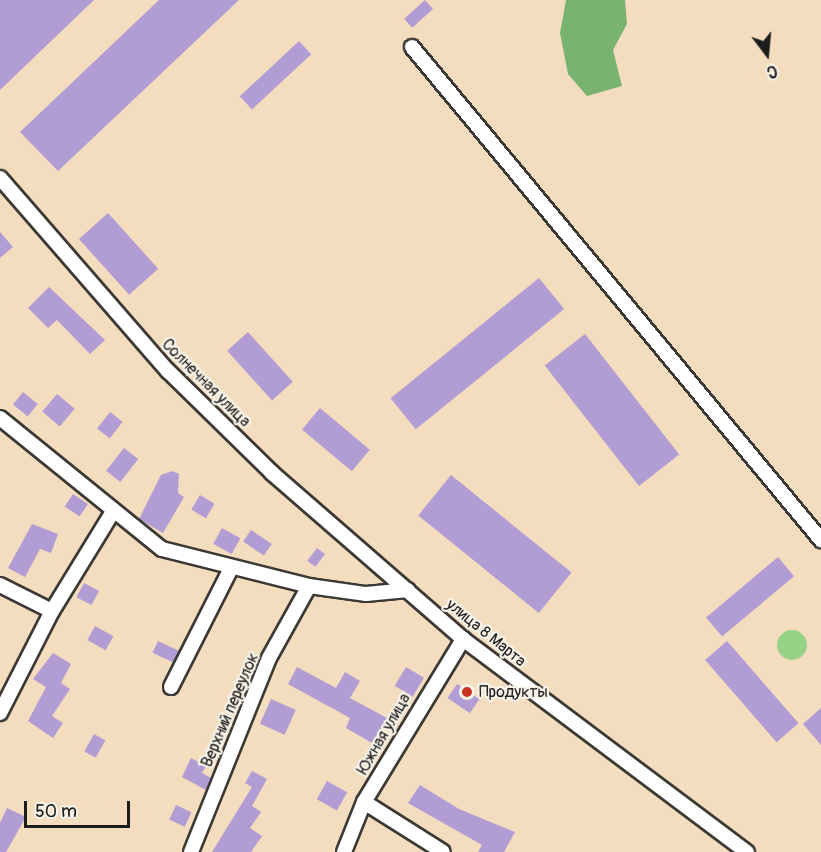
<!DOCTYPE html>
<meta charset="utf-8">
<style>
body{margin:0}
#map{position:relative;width:821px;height:852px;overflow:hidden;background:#f4dcbf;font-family:Pangolin,sans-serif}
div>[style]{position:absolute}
.green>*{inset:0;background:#97d185}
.round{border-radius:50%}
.forest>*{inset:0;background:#79b372}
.building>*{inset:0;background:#b19dd4;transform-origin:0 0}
.roads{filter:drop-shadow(2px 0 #3c3934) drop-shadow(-2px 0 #3c3934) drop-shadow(0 2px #3c3934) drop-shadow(0 -2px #3c3934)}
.minor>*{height:14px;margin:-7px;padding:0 7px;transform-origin:7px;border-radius:7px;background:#fff}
.dots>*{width:16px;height:16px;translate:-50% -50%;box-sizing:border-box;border:3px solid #f7f3e8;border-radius:50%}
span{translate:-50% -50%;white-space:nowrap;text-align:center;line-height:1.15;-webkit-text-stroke:4.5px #f7f3e8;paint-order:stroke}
.street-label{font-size:16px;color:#1c1c1c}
.poi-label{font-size:16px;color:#1c1c1c}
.left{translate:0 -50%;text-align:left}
.north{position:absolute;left:737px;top:24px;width:60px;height:60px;-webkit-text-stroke:4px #f7f3e8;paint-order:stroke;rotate:164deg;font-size:16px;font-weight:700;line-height:24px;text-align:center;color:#1c1c1c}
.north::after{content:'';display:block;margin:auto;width:21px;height:27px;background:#1c1c1c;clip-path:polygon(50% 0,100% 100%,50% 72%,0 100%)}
.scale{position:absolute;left:24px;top:801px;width:106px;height:27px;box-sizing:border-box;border:3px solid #1c1c1c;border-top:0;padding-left:8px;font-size:18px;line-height:21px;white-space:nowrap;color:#1c1c1c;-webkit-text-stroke:4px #f7f3e8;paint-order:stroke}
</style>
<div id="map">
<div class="green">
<i class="round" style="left:777px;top:630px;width:30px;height:30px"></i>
</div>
<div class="forest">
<i style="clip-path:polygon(566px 0,625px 0,627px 24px,613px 50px,622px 86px,587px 96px,568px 74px,560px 33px)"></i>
</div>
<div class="building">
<i style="clip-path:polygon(0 0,94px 0,0 90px)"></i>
<i style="clip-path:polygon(159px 0,239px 0,58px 171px,20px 132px)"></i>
<i style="left:425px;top:0;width:12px;height:28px;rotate:48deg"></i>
<i style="left:299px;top:41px;width:18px;height:81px;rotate:47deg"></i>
<i style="left:108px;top:213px;width:75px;height:39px;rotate:48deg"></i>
<i style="clip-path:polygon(0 232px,13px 247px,0 258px)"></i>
<i style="left:539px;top:278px;width:40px;height:191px;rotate:51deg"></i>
<i style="clip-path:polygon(49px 287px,105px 340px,90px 354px,57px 320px,48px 328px,28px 308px)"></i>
<i style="left:248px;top:332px;width:67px;height:28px;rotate:48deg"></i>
<i style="left:585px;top:334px;width:153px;height:51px;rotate:52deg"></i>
<i style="left:23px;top:392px;width:19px;height:16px;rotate:39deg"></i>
<i style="left:57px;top:394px;width:23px;height:23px;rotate:40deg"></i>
<i style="left:320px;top:408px;width:65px;height:28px;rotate:40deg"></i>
<i style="left:110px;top:412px;width:16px;height:21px;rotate:38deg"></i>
<i style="left:124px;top:448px;width:18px;height:29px;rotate:38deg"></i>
<i style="clip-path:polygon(172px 471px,179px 474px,178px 493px,184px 497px,163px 533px,139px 519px,161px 475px)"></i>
<i style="left:451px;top:475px;width:155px;height:52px;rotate:39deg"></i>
<i style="left:73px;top:494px;width:18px;height:15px;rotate:34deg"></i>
<i style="left:200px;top:495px;width:17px;height:17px;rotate:31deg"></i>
<i style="clip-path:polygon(32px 524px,58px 534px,51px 553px,40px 549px,25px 577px,8px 568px)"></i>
<i style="left:222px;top:528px;width:21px;height:18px;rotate:29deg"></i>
<i style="left:251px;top:530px;width:25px;height:14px;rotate:34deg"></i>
<i style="left:317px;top:548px;width:10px;height:16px;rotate:37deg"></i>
<i style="left:778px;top:557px;width:25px;height:94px;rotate:50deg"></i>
<i style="left:84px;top:583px;width:17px;height:16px;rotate:28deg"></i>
<i style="left:95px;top:626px;width:21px;height:16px;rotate:29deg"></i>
<i style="left:158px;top:641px;width:23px;height:13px;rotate:25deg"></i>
<i style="left:727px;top:641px;width:109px;height:29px;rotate:49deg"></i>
<i style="clip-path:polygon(53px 653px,71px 664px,61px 683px,70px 689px,52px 716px,63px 723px,53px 738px,28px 721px,46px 687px,33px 679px)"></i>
<i style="clip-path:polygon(297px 667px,336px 688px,345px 672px,360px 681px,350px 698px,387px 718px,372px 743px,346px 728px,350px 718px,288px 684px)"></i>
<i style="left:406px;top:667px;width:21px;height:22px;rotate:31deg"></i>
<i style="left:457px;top:684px;width:27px;height:17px;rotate:34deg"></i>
<i style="left:271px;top:699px;width:27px;height:27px;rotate:24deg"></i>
<i style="clip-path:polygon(821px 708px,821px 745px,803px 724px)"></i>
<i style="left:94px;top:734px;width:13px;height:20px;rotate:29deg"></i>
<i style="clip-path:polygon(191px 758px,206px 766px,202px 773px,211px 778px,206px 790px,182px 777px)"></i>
<i style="clip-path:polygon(252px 771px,267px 779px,252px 806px,261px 812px,250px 828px,262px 836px,251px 852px,212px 852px,252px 787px,245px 783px)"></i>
<i style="left:327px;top:781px;width:23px;height:21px;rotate:29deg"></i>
<i style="clip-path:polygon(420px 785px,459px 809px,515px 832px,504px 852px,478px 852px,482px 845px,408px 803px)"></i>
<i style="left:176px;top:805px;width:17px;height:16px;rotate:25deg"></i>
<i style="clip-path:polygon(7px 808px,26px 817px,6px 852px,0 852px,0 823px)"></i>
</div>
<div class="roads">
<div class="minor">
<i style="left:412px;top:47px;width:641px;rotate:50.32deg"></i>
<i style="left:0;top:178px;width:256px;rotate:49deg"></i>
<i style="left:168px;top:371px;width:146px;rotate:44.4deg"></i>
<i style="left:272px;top:473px;width:253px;rotate:41deg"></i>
<i style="left:463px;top:639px;width:355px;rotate:36.9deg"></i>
<i style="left:0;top:418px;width:208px;rotate:39deg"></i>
<i style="left:162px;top:549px;width:152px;rotate:14.1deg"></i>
<i style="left:309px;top:586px;width:58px;rotate:8deg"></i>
<i style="left:366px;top:594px;width:42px;rotate:-5.4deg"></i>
<i style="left:0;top:585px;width:58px;rotate:26.6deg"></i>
<i style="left:171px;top:687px;width:131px;rotate:-63.2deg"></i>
<i style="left:0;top:713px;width:114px;rotate:-63deg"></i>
<i style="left:52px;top:611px;width:115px;rotate:-58.5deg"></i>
<i style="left:364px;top:802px;width:93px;rotate:32.3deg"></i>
<i style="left:191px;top:852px;width:209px;rotate:-68.1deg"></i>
<i style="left:269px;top:658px;width:82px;rotate:-60.9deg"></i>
<i style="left:344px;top:852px;width:54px;rotate:-68.2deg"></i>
<i style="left:364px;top:802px;width:191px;rotate:-58.7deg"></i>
</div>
</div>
<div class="dots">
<i style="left:467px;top:692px;background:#c8321e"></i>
</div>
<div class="street-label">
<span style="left:206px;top:383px;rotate:45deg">Солнечная улица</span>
<span style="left:486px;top:633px;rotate:39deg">улица 8 Марта</span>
<span style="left:230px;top:710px;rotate:-67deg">Верхний переулок</span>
<span style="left:384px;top:734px;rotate:-60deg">Южная улица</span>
</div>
<div class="poi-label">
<span class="left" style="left:479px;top:692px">Продукты</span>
</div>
<div class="north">С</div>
<div class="scale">50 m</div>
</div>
